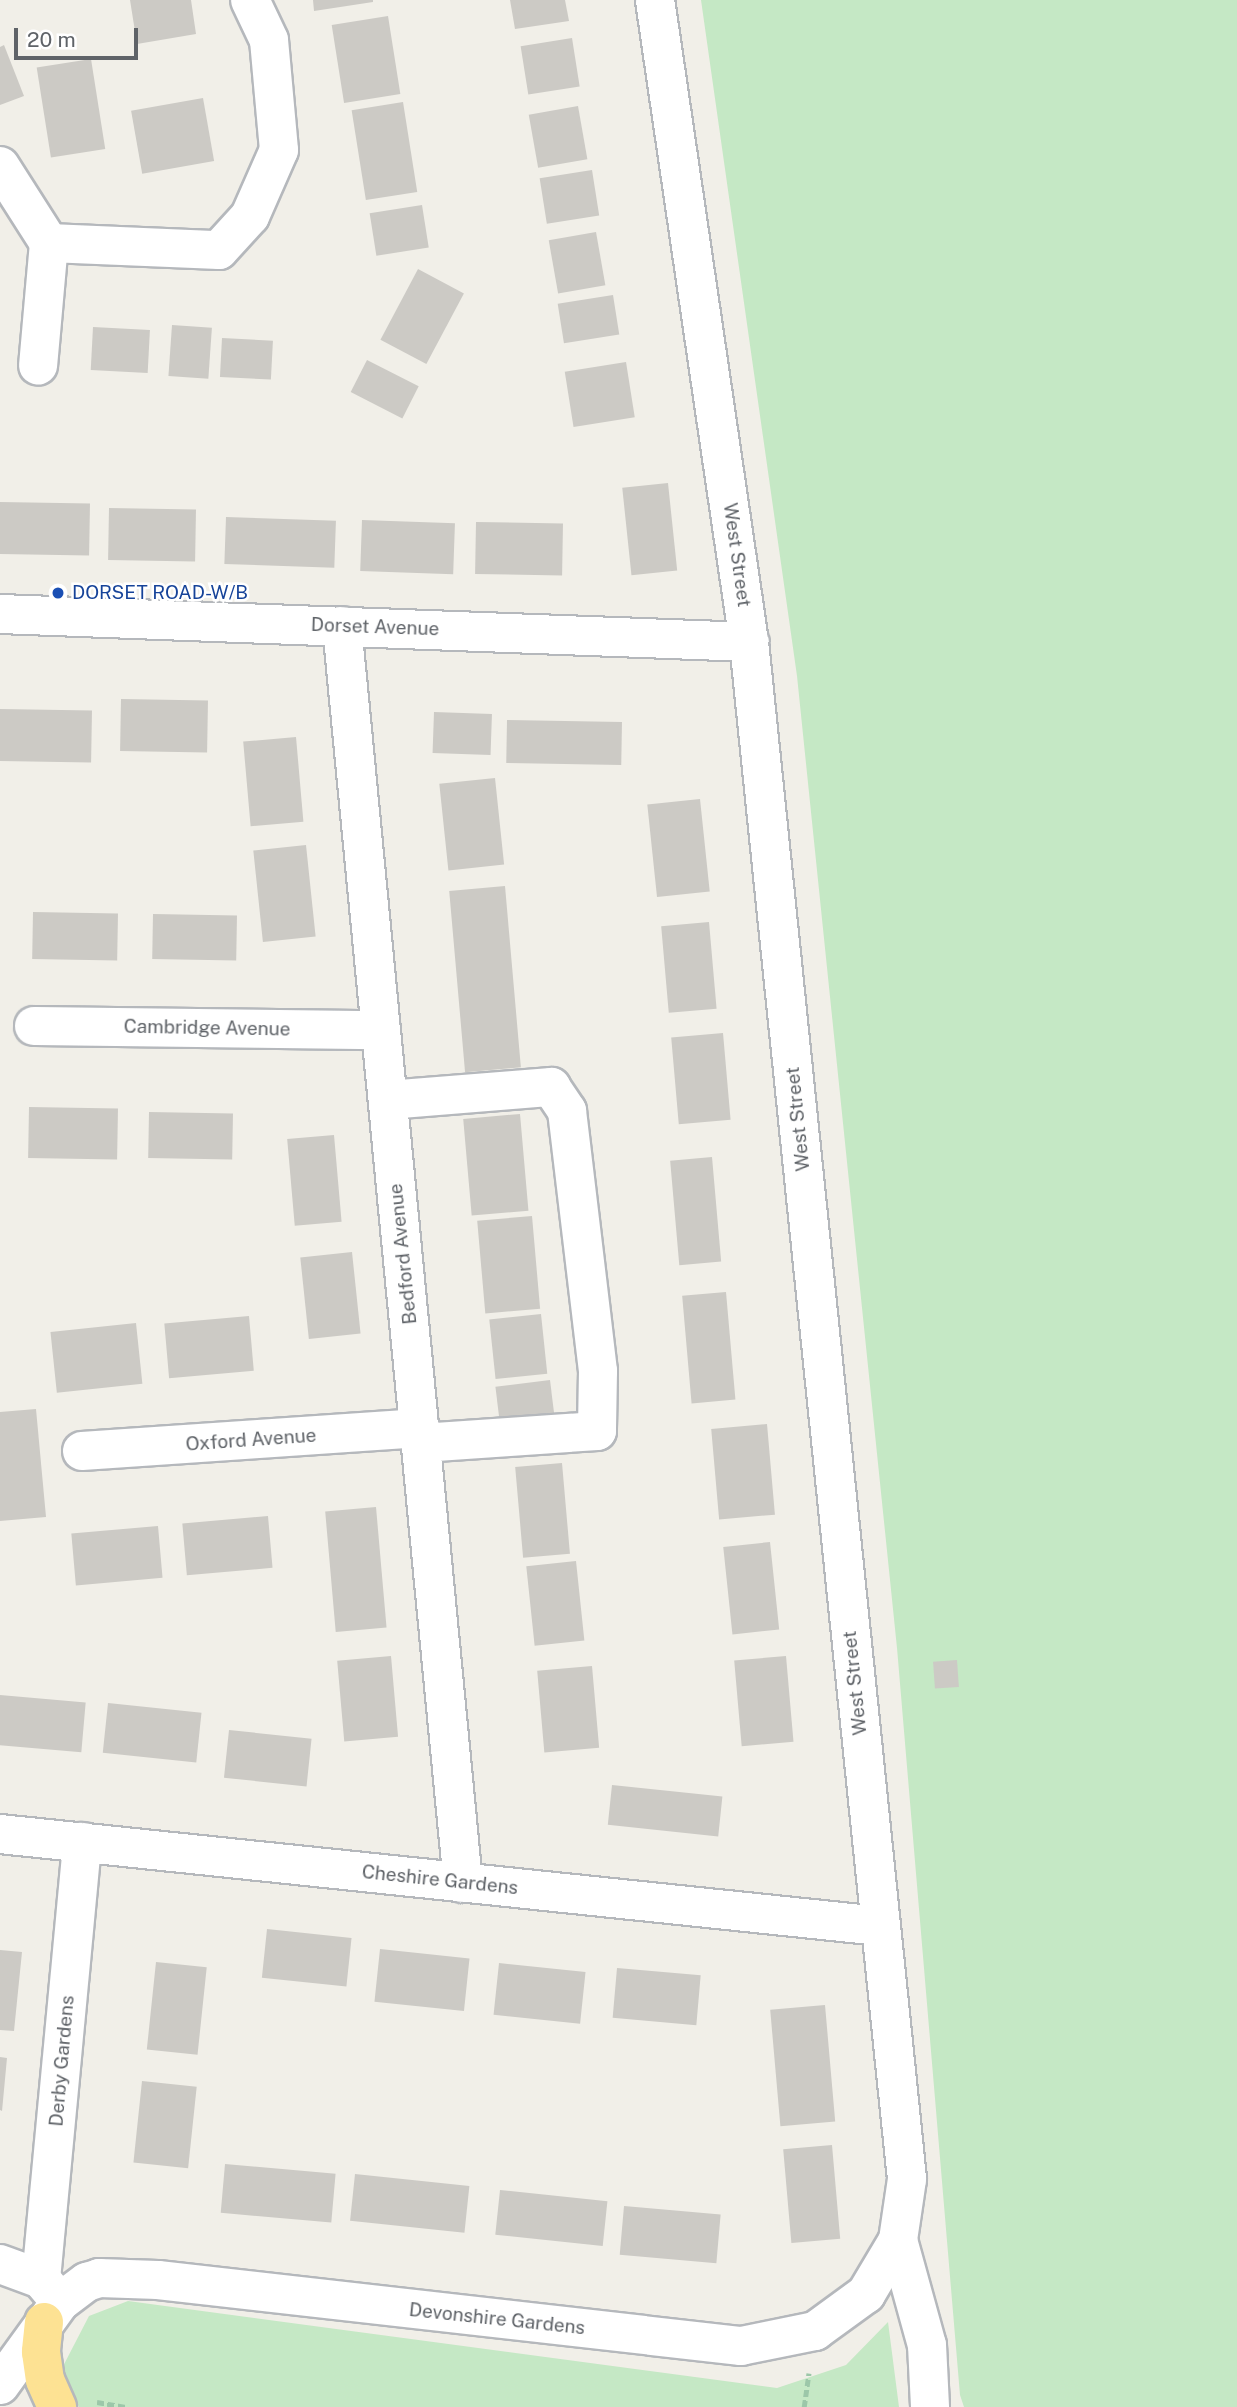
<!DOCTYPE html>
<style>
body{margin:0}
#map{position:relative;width:1237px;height:2407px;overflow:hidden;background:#f1efe8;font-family:"Public Sans",sans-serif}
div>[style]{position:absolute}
.green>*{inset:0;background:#c5e8c5}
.building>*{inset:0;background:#cccac5;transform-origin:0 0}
.path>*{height:4.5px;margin-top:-2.25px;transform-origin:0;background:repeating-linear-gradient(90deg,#9cc7a9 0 7px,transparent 0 10.5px)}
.roads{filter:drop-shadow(2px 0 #b5b8bc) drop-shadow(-2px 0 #b5b8bc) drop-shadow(0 2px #b5b8bc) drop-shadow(0 -2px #b5b8bc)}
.minor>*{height:38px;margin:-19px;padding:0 19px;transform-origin:19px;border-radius:19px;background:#fff}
.highway>*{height:38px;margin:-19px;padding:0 19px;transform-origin:19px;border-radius:19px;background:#fde293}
.dots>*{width:19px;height:19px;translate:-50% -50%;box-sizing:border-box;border:4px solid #fff;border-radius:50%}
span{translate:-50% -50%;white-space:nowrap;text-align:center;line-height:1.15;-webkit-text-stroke:5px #fff;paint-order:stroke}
.street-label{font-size:19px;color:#5f6368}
.transit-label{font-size:19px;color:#164399}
.left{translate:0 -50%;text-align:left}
.scale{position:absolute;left:14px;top:28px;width:124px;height:32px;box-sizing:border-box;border:4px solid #5f6368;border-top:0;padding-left:9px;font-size:21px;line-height:24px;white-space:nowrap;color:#5f6368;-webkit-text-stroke:5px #fff;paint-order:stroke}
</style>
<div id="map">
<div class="green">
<i style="clip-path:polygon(701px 0,1237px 0,1237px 2407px,964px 2407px,960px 2395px,897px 1648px,797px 676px)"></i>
<i style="clip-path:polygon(128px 2301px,777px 2388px,846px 2365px,888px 2322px,899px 2407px,79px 2407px,60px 2372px,89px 2316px)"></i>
</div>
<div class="building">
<i style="clip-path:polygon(130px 0,191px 0,196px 34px,137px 44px)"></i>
<i style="clip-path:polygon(313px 0,373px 0,373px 2px,314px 11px)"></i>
<i style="clip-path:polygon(510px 0,565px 0,569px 21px,515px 29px)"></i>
<i style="left:388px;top:16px;width:79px;height:57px;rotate:81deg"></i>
<i style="left:572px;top:38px;width:49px;height:52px;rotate:81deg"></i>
<i style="clip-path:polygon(4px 45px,24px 96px,0 105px,0 47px)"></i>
<i style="left:91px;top:59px;width:91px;height:55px;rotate:81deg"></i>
<i style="left:203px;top:98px;width:64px;height:73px;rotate:80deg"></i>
<i style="left:403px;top:102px;width:91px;height:52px;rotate:81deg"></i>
<i style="left:578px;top:106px;width:54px;height:50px;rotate:80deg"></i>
<i style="left:592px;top:170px;width:46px;height:53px;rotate:81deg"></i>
<i style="left:422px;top:205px;width:43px;height:53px;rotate:81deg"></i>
<i style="left:596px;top:232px;width:54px;height:48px;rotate:80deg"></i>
<i style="left:418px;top:269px;width:52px;height:80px;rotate:28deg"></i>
<i style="left:613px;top:295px;width:40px;height:56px;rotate:81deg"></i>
<i style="left:172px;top:325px;width:40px;height:51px;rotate:4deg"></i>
<i style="left:93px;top:327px;width:57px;height:43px;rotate:3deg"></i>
<i style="left:222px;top:338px;width:51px;height:39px;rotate:3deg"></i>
<i style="left:367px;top:360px;width:58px;height:36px;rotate:27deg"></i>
<i style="left:626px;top:362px;width:56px;height:62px;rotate:81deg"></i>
<i style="left:668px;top:483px;width:88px;height:46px;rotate:84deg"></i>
<i style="left:0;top:502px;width:90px;height:52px;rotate:1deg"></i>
<i style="left:109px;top:508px;width:87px;height:52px;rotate:1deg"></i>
<i style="left:226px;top:517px;width:110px;height:47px;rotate:2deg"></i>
<i style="left:362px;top:520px;width:93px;height:51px;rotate:2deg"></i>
<i style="left:476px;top:522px;width:87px;height:52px;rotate:1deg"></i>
<i style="left:121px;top:699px;width:87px;height:52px;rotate:1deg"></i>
<i style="left:0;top:709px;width:92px;height:52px;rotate:1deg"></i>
<i style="left:434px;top:712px;width:58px;height:41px;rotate:2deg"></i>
<i style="left:507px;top:720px;width:115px;height:43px;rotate:1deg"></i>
<i style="left:296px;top:737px;width:85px;height:53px;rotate:85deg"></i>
<i style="left:495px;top:778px;width:87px;height:56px;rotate:84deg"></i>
<i style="left:700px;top:799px;width:93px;height:53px;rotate:84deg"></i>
<i style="left:306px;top:845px;width:92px;height:53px;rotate:84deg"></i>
<i style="left:505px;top:886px;width:182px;height:56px;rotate:85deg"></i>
<i style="left:33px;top:912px;width:85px;height:47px;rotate:1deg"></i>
<i style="left:153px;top:914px;width:84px;height:45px;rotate:1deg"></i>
<i style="left:709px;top:922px;width:87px;height:48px;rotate:85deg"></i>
<i style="left:723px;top:1033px;width:87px;height:52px;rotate:85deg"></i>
<i style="left:29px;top:1107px;width:89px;height:51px;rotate:1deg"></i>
<i style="left:149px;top:1112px;width:84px;height:46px;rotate:1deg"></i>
<i style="left:520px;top:1114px;width:97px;height:57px;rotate:85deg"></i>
<i style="left:334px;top:1135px;width:87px;height:47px;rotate:85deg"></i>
<i style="left:712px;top:1157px;width:105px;height:42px;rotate:85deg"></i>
<i style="left:532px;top:1216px;width:93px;height:55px;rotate:85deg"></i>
<i style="left:352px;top:1252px;width:82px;height:52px;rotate:84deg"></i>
<i style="left:726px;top:1292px;width:108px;height:44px;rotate:85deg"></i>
<i style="left:541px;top:1314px;width:60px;height:52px;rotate:84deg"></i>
<i style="left:249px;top:1316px;width:55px;height:85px;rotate:85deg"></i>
<i style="left:136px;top:1323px;width:61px;height:86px;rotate:84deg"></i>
<i style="left:550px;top:1380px;width:41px;height:55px;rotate:83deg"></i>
<i style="clip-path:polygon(36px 1409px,46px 1517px,0 1521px,0 1412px)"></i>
<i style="left:767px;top:1424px;width:91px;height:56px;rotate:85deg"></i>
<i style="left:562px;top:1463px;width:91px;height:47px;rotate:85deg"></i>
<i style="left:376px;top:1507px;width:121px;height:51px;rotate:85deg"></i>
<i style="left:268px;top:1516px;width:52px;height:86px;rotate:85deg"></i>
<i style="left:158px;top:1526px;width:52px;height:87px;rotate:85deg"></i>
<i style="left:770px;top:1542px;width:88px;height:47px;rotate:84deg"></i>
<i style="left:576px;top:1561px;width:80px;height:50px;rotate:84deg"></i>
<i style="left:391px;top:1656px;width:81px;height:54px;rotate:85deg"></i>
<i style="left:786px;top:1656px;width:86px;height:52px;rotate:85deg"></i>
<i style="left:957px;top:1660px;width:27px;height:24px;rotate:86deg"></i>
<i style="left:592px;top:1666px;width:82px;height:55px;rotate:85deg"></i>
<i style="left:0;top:1695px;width:86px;height:50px;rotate:5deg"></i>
<i style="left:108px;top:1703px;width:94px;height:50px;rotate:6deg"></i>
<i style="left:229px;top:1730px;width:83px;height:48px;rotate:6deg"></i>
<i style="left:612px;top:1785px;width:111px;height:40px;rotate:6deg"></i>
<i style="left:267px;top:1929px;width:85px;height:49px;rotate:6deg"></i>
<i style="left:380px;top:1949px;width:90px;height:53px;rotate:6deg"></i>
<i style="clip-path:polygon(0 1950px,22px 1952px,14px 2031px,0 2030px)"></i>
<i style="left:156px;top:1962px;width:51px;height:88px;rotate:6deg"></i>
<i style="left:499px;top:1963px;width:87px;height:52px;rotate:6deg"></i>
<i style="left:617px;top:1968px;width:84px;height:50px;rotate:5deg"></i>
<i style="left:825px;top:2005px;width:117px;height:55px;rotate:85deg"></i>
<i style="clip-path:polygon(0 2057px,7px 2058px,2px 2111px,0 2110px)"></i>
<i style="left:142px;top:2081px;width:55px;height:82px;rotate:6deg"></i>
<i style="left:832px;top:2145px;width:94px;height:49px;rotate:85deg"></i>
<i style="left:225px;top:2164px;width:111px;height:49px;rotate:5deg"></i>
<i style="left:355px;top:2174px;width:115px;height:47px;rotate:6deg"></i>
<i style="left:500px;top:2190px;width:108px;height:45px;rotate:6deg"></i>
<i style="left:624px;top:2206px;width:97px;height:49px;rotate:5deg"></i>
</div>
<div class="path">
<i style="left:97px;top:2402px;width:29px;rotate:10deg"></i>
<i style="left:804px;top:2407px;width:34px;rotate:-82deg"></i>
</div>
<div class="roads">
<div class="minor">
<i style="left:0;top:166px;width:91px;rotate:57.5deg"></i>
<i style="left:49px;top:243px;width:123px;rotate:95.1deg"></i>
<i style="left:49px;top:243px;width:170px;rotate:2.4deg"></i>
<i style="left:219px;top:250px;width:46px;rotate:-47.6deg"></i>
<i style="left:250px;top:216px;width:72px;rotate:-66.3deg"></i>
<i style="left:279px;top:150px;width:110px;rotate:-95.2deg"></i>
<i style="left:269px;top:40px;width:44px;rotate:-115.4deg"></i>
<i style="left:0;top:614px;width:750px;rotate:2.14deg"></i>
<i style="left:342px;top:626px;width:1263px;rotate:84.5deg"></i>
<i style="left:34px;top:1026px;width:347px;rotate:0.7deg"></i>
<i style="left:388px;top:1100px;width:164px;rotate:-4.6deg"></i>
<i style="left:551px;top:1087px;width:29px;rotate:56deg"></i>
<i style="left:567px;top:1111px;width:262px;rotate:83.2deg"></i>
<i style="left:598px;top:1371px;width:60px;rotate:91deg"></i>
<i style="left:597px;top:1431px;width:176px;rotate:176.1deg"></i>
<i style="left:82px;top:1451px;width:339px;rotate:-3.9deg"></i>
<i style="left:0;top:1834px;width:885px;rotate:5.97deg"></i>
<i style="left:898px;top:2240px;width:109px;rotate:74.6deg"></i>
<i style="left:927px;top:2345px;width:62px;rotate:87.2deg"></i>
<i style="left:0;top:2264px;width:44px;rotate:20.1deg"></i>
<i style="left:41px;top:2279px;width:25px;rotate:50deg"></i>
<i style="left:41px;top:2279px;width:439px;rotate:-84.6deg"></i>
<i style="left:0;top:2385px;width:102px;rotate:-54.1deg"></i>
<i style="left:60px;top:2302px;width:34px;rotate:-37deg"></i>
<i style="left:87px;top:2282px;width:13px;rotate:-18deg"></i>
<i style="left:99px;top:2278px;width:59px;rotate:1.9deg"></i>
<i style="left:158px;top:2280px;width:587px;rotate:6.46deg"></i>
<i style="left:741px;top:2346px;width:76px;rotate:-11.5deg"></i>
<i style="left:815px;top:2331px;width:63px;rotate:-36deg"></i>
<i style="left:866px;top:2294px;width:63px;rotate:-59.3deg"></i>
<i style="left:898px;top:2240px;width:62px;rotate:-81.6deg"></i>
<i style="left:907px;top:2179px;width:1545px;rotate:-95.87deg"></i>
<i style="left:749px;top:642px;width:649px;rotate:-98.33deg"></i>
</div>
<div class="highway">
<i style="left:44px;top:2322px;width:30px;rotate:96deg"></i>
<i style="left:41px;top:2352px;width:28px;rotate:82deg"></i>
<i style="left:45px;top:2380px;width:30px;rotate:66deg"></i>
</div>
</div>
<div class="dots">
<i style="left:58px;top:593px;background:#1a4fb4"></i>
</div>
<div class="street-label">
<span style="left:737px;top:555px;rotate:82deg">West Street</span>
<span style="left:375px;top:627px;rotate:2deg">Dorset Avenue</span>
<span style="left:207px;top:1028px;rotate:1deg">Cambridge Avenue</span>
<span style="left:798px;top:1119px;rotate:-96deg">West Street</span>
<span style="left:403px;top:1254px;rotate:-96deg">Bedford Avenue</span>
<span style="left:251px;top:1440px;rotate:-4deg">Oxford Avenue</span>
<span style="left:855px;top:1683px;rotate:-96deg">West Street</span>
<span style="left:440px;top:1880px;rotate:6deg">Cheshire Gardens</span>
<span style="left:62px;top:2061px;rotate:-85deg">Derby Gardens</span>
<span style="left:497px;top:2319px;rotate:6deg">Devonshire Gardens</span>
</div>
<div class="transit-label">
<span class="left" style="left:72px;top:593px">DORSET ROAD-W/B</span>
</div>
<div class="scale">20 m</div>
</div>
